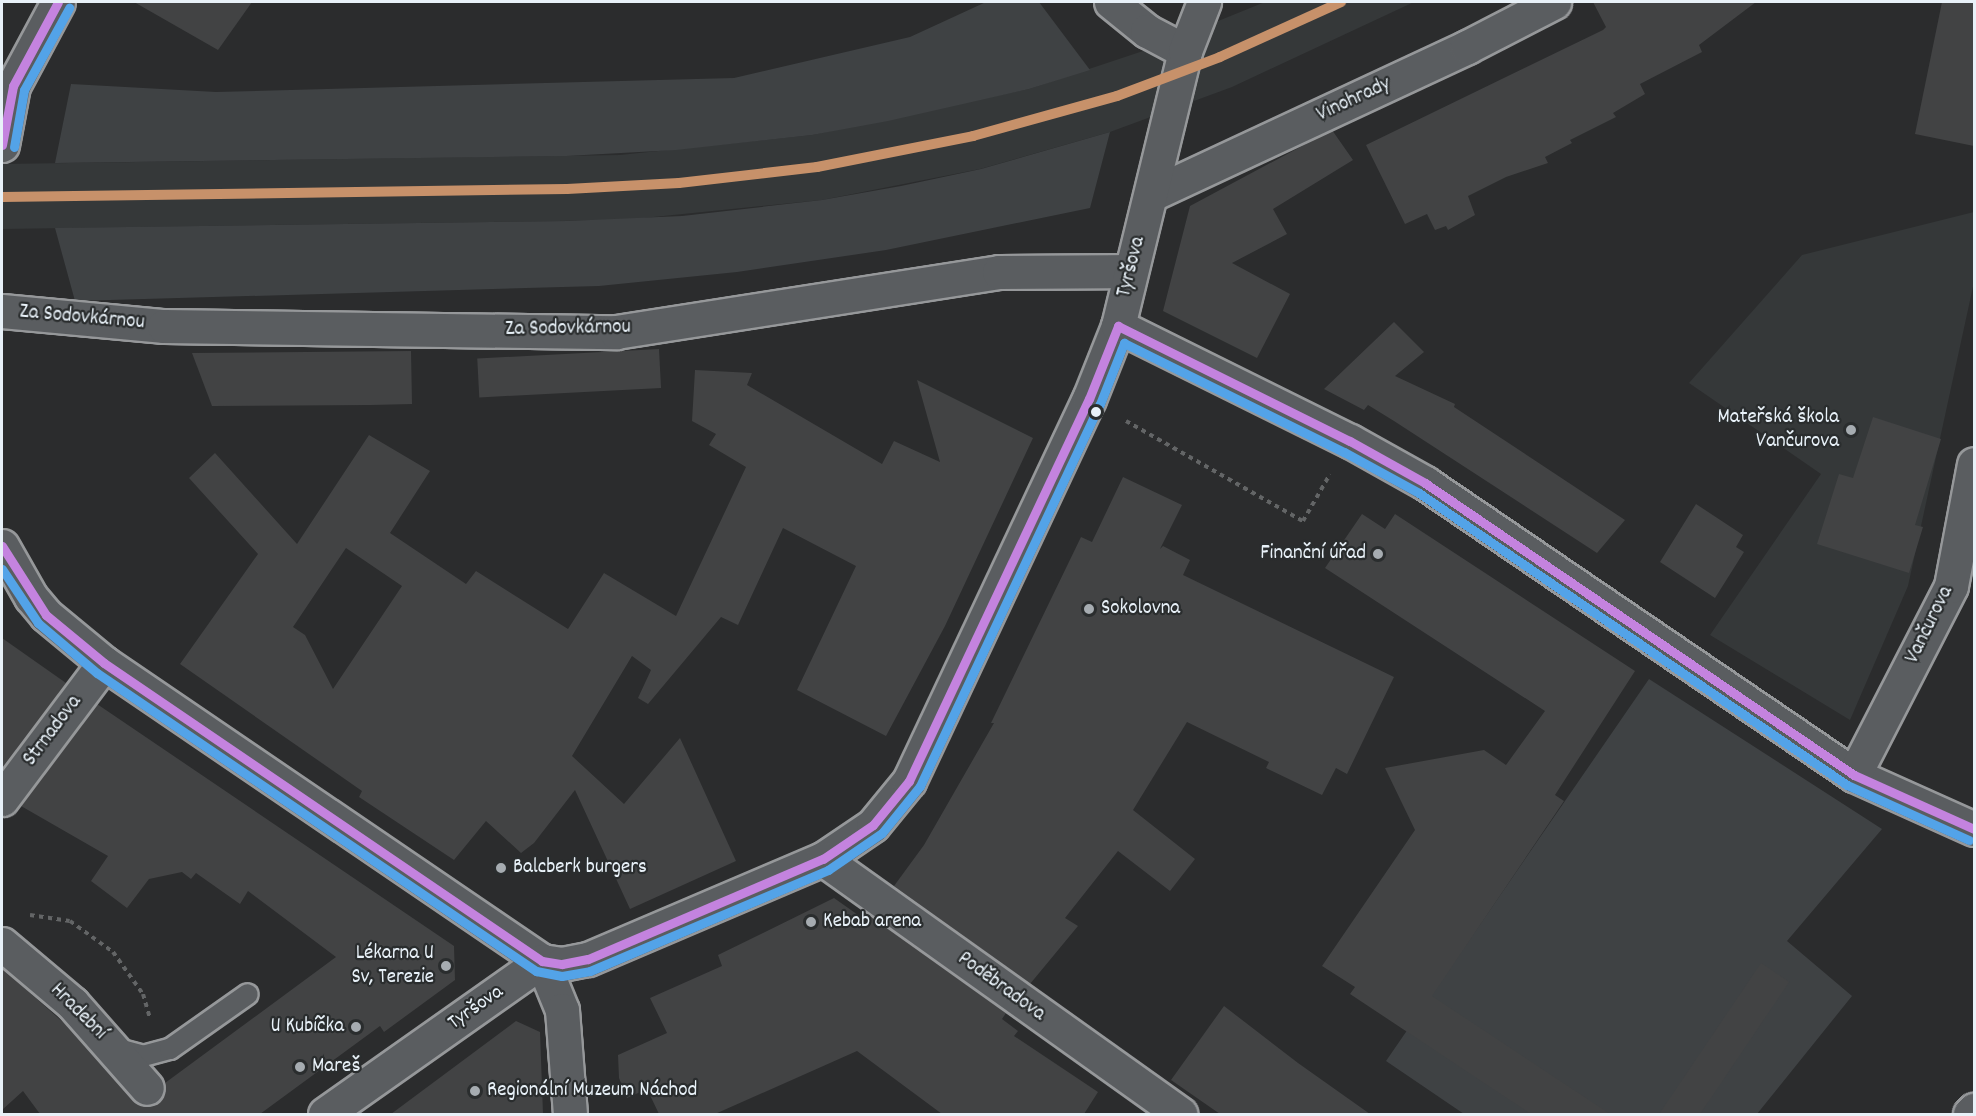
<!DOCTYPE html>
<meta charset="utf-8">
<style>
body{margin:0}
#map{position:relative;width:1976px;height:1116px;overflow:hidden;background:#2b2c2d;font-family:Dekko,sans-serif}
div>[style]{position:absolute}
.built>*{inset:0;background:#353839}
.green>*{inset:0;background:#3f4244}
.building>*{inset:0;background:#424344;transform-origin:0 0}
.path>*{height:4px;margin-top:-2px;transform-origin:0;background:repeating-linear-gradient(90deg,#636566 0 4.5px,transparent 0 9px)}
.roads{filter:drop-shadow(2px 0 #96989a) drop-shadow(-2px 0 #96989a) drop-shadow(0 2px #96989a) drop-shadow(0 -2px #96989a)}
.lane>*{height:20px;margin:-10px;padding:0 10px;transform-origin:10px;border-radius:10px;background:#5a5d60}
.street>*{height:33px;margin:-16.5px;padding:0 16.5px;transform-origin:16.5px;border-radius:16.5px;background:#5a5d60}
.secondary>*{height:33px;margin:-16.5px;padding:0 16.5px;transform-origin:16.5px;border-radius:16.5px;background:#5a5d60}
.bus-1>*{height:9px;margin:-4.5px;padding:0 4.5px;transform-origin:4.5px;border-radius:4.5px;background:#c483df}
.bus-2>*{height:9px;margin:-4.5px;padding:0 4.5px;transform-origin:4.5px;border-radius:4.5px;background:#53a3e8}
.rail-1>*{height:10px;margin:-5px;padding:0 5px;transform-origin:5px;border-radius:5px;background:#c7916a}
.dots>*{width:16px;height:16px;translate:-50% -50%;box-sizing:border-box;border:3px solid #2a2d2e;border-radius:50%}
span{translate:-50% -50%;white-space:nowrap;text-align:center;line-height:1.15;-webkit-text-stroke:4.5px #2a2d2e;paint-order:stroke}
.street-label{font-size:21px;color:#e8f1f8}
.poi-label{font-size:21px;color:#e8f1f8}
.right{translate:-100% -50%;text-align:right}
.left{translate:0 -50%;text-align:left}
.frame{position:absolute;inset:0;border:3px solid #e8f1f8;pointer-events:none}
</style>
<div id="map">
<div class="built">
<i style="clip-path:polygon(1265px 2px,1414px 2px,1232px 87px,1110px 132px,980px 169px,822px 200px,624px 220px,2px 229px,2px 164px,620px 155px,812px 135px,1029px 89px,1149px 49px)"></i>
<i style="clip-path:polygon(1974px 212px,1974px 282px,1908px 586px,1850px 720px,1710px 635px,1821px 474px,1689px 383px,1802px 255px)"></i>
</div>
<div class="green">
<i style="clip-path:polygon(986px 2px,1039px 2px,1090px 70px,1029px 89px,888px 121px,812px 135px,676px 150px,566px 156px,55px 163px,71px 84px,216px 92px,734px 78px,910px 37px)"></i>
<i style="clip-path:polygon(1110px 132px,1090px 208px,886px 250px,737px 272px,599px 286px,75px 301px,55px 228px,568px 221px,682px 216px,822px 200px,901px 186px,981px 169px)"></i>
<i style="clip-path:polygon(1649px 679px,1882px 829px,1787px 941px,1852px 996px,1757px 1114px,1464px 1114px,1386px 1061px)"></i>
</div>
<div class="building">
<i style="clip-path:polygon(134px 2px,252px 2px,218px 50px)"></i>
<i style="clip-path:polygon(1593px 2px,1756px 2px,1699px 45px,1702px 52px,1640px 84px,1645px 94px,1613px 113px,1616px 117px,1570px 140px,1572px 143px,1545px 157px,1548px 163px,1506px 177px,1468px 196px,1475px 215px,1448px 230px,1446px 226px,1435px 230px,1427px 214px,1405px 224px,1366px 145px,1603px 30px,1606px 27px)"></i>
<i style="clip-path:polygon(1942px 2px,1974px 2px,1974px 146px,1915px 134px)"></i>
<i style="clip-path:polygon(1332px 130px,1353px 160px,1273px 209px,1287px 234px,1232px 263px,1290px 294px,1257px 358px,1163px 311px,1190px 206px)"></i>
<i style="clip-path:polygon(1394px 322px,1424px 352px,1395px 376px,1455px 404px,1454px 407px,1625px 520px,1597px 553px,1394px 421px,1368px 405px,1364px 410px,1324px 389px)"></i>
<i style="left:659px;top:349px;width:39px;height:182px;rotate:87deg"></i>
<i style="clip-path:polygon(411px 351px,412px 404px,371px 405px,212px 406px,192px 353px)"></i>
<i style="clip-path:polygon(evenodd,695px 370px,752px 373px,747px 385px,882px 464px,894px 441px,940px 462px,917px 380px,1033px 438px,945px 626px,886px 736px,797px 690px,856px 566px,783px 528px,738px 625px,721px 617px,648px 704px,638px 698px,651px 670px,632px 656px,572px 756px,624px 804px,680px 738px,736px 861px,630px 909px,575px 790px,534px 843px,521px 853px,486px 821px,454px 860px,359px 797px,362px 791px,180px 664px,258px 554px,189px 478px,215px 453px,297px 544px,369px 435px,430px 471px,390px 533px,466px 584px,476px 571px,568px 629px,604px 573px,676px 616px,746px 467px,709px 445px,716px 434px,692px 421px,695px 370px,346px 548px,402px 586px,333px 689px,305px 635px,293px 627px,346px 548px)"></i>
<i style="clip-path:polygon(1873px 417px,1941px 439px,1915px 525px,1923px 527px,1909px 573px,1817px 544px,1839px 474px,1853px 478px)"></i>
<i style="clip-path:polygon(1123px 477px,1182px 505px,1160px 549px,1163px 546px,1190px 560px,1183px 575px,1394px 677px,1347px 774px,1336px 768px,1322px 795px,1266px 768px,1269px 762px,1187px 722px,1133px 810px,1195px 859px,1170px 891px,1118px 851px,1065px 918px,1078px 926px,1030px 984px,894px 886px,924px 845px,994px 723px,991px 723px,1081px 537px,1092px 542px)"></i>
<i style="clip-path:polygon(1696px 504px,1743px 535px,1736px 547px,1744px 552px,1715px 598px,1660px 562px)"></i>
<i style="clip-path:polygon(1362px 514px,1385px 529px,1395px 514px,1635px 671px,1555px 795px,1564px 801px,1432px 996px,1610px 1114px,1531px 1114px,1350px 994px,1355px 987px,1322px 966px,1415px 830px,1385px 768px,1484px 750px,1506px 765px,1545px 711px,1325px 568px)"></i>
<i style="clip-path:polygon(2px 638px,66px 683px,2px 768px)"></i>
<i style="clip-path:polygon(97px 704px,454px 946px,455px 980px,384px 1032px,380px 1026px,260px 1114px,40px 1114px,23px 1091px,2px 1110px,2px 968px,65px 1024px,133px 1100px,150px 1106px,165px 1095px,165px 1083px,336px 957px,248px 891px,240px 904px,196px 873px,191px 879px,182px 872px,149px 879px,127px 908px,91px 881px,108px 856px,21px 806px)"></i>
<i style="clip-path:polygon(834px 898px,868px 922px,872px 917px,1006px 1013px,1002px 1019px,1018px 1031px,1014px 1036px,1098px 1092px,1084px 1114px,942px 1114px,857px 1051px,715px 1114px,659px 1114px,647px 1089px,627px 1098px,619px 1078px,618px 1055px,667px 1033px,650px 998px,722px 966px,718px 955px)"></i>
<i style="left:1761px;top:963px;width:34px;height:183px;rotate:34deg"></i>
<i style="clip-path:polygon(1224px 1006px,1298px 1063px,1370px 1114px,1220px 1114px,1171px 1080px)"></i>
<i style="clip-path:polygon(516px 1021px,540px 1032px,543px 1114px,391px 1114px)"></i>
</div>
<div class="path">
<i style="left:1126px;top:421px;width:203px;rotate:29.5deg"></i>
<i style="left:1303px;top:521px;width:54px;rotate:-60.1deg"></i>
<i style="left:30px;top:915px;width:40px;rotate:8.5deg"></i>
<i style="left:70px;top:921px;width:53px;rotate:35.8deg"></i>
<i style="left:113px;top:952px;width:52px;rotate:54.5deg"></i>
<i style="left:143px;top:994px;width:26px;rotate:74deg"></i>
</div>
<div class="roads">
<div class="lane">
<i style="left:114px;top:1048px;width:30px;rotate:15deg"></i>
<i style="left:143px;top:1056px;width:28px;rotate:-15deg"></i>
<i style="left:170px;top:1049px;width:95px;rotate:-35.2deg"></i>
</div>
<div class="street">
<i style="left:1111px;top:2px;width:46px;rotate:38.9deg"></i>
<i style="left:1147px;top:31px;width:43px;rotate:27.8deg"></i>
<i style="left:1152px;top:194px;width:348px;rotate:-25deg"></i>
<i style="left:1467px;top:47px;width:98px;rotate:-27.3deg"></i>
<i style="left:2px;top:311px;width:163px;rotate:5.3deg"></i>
<i style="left:164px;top:326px;width:452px;rotate:0.8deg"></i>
<i style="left:616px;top:332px;width:388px;rotate:-8.9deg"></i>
<i style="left:999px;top:272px;width:131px;rotate:-0.4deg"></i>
<i style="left:1118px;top:326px;width:259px;rotate:26.4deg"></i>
<i style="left:1350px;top:441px;width:86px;rotate:29.2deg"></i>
<i style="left:1425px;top:483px;width:519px;rotate:34.24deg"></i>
<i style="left:1854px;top:775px;width:132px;rotate:24.2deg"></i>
<i style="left:1854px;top:775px;width:212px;rotate:-62.8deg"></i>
<i style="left:1951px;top:586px;width:124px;rotate:-79.3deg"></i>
<i style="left:2px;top:799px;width:170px;rotate:-53.1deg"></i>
<i style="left:823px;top:859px;width:60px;rotate:-34.2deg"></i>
<i style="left:873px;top:825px;width:57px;rotate:-50.7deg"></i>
<i style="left:909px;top:781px;width:422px;rotate:-64.8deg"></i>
<i style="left:1089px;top:399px;width:79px;rotate:-68.3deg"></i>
<i style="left:1118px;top:326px;width:283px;rotate:-76.3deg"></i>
<i style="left:1185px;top:51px;width:53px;rotate:-68.8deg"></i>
<i style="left:2px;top:944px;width:92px;rotate:40.1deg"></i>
<i style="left:72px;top:1003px;width:113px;rotate:48.6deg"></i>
<i style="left:325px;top:1114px;width:266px;rotate:-35.2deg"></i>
<i style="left:542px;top:961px;width:53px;rotate:67.8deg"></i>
<i style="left:562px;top:1010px;width:104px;rotate:85.6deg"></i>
<i style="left:1970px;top:1114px;width:6px;rotate:-45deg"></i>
</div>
<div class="secondary">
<i style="left:2px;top:145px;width:60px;rotate:-79.4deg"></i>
<i style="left:13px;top:86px;width:95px;rotate:-61.8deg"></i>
<i style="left:2px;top:546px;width:59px;rotate:60.4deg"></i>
<i style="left:31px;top:597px;width:23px;rotate:50deg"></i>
<i style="left:46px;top:615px;width:75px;rotate:39.6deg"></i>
<i style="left:104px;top:663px;width:530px;rotate:34.23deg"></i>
<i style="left:542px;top:961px;width:20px;rotate:9deg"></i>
<i style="left:562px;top:964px;width:26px;rotate:-11deg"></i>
<i style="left:588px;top:959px;width:255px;rotate:-23.1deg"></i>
<i style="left:823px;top:859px;width:439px;rotate:35.5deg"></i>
</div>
</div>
<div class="bus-1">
<i style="left:2px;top:145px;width:60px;rotate:-79.4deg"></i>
<i style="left:13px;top:86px;width:95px;rotate:-61.8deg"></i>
<i style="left:2px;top:546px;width:82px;rotate:57.5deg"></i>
<i style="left:46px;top:615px;width:75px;rotate:39.6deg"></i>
<i style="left:104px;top:663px;width:530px;rotate:34.23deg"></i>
<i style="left:542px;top:961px;width:20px;rotate:9deg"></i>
<i style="left:562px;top:964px;width:26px;rotate:-11deg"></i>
<i style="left:588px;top:959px;width:255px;rotate:-23.1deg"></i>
<i style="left:823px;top:859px;width:60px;rotate:-34.2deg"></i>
<i style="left:873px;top:825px;width:57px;rotate:-50.7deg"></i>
<i style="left:909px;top:781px;width:422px;rotate:-64.8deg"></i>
<i style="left:1089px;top:399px;width:79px;rotate:-68.3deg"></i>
<i style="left:1118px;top:326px;width:259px;rotate:26.4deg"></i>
<i style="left:1350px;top:441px;width:86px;rotate:29.2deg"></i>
<i style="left:1425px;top:483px;width:519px;rotate:34.24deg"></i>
<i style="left:1854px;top:775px;width:132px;rotate:24.2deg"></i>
</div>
<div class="bus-2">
<i style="left:14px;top:147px;width:58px;rotate:-80deg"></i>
<i style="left:24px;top:90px;width:94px;rotate:-61.2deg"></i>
<i style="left:2px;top:569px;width:65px;rotate:56.3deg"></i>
<i style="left:38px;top:623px;width:77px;rotate:40.3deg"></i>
<i style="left:97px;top:673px;width:531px;rotate:34.17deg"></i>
<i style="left:536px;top:971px;width:26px;rotate:11deg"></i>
<i style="left:562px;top:976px;width:28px;rotate:-10deg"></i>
<i style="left:590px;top:971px;width:259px;rotate:-23deg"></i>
<i style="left:828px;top:870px;width:65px;rotate:-34.4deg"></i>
<i style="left:882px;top:833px;width:60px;rotate:-51deg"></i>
<i style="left:920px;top:786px;width:422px;rotate:-64.8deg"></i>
<i style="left:1100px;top:404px;width:66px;rotate:-68.5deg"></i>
<i style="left:1124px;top:343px;width:246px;rotate:26.4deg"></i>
<i style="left:1344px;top:452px;width:85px;rotate:28.7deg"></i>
<i style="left:1419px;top:493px;width:518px;rotate:34.3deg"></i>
<i style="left:1847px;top:785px;width:134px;rotate:24.3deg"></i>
</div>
<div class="rail-1">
<i style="left:2px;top:197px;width:565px;rotate:-0.81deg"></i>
<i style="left:567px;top:189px;width:112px;rotate:-3.1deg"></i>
<i style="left:679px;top:183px;width:139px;rotate:-6.6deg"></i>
<i style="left:817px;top:167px;width:159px;rotate:-11.2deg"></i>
<i style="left:973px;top:136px;width:149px;rotate:-15.5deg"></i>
<i style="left:1117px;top:96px;width:110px;rotate:-20.7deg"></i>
<i style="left:1220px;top:57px;width:133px;rotate:-24.4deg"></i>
</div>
<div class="dots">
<i style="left:1096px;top:412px;background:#e8f1f8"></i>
<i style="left:1851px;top:430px;background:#a6acb1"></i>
<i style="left:1378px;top:554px;background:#a6acb1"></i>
<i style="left:1089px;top:609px;background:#a6acb1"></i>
<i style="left:501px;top:868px;background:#a6acb1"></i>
<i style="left:811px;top:922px;background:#a6acb1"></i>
<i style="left:446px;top:966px;background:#a6acb1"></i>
<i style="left:356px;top:1027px;background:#a6acb1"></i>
<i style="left:300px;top:1067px;background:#a6acb1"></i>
<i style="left:475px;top:1091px;background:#a6acb1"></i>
</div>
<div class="street-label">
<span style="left:1354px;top:100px;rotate:-25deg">Vinohrady</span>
<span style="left:1132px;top:267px;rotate:-76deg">Tyršova</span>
<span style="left:82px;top:318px;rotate:5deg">Za Sodovkárnou</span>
<span style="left:568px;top:329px;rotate:-1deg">Za Sodovkárnou</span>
<span style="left:1930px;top:625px;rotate:-64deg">Vančurova</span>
<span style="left:53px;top:731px;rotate:-53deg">Strnadova</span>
<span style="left:1001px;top:987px;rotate:36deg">Poděbradova</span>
<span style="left:476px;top:1008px;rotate:-35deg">Tyršova</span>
<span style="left:78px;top:1012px;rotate:45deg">Hradební</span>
</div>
<div class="poi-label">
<span class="right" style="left:1839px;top:430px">Mateřská škola<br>Vančurova</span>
<span class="right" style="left:1366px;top:554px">Finanční úřad</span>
<span class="left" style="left:1101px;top:609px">Sokolovna</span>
<span class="left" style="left:513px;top:868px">Balcberk burgers</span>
<span class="left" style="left:823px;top:922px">Kebab arena</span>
<span class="right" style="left:434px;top:966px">Lékarna U<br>Sv, Terezie</span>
<span class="right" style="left:344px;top:1027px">U Kubíčka</span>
<span class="left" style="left:312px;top:1067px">Mareš</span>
<span class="left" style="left:487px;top:1091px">Regionální Muzeum Náchod</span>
</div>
<div class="frame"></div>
</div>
